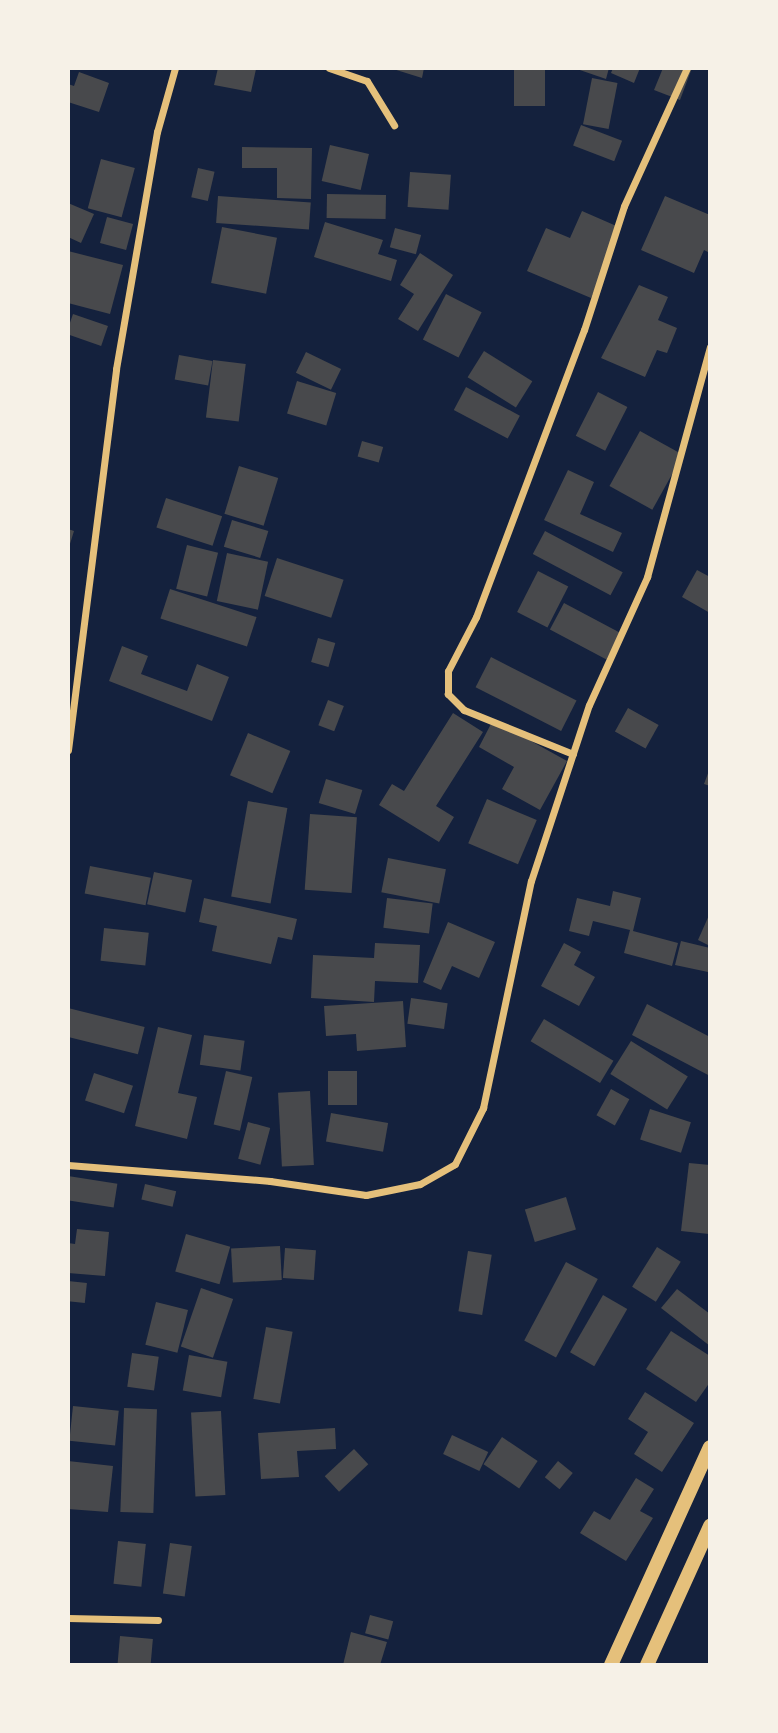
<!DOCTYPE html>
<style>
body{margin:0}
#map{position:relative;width:778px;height:1733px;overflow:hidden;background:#14213d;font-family:Roboto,sans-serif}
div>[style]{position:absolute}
.building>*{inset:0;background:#48494c;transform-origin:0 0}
.minor>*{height:7px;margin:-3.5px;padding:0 3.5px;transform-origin:3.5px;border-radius:3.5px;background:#e5c07b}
.secondary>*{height:14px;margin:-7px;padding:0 7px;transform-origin:7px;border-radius:7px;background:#e5c07b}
span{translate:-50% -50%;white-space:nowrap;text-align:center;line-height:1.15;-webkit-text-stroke:7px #f6f1e7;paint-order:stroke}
.frame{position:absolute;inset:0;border:70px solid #f6f1e7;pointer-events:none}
</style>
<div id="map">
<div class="building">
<i style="clip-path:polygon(218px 68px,256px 69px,251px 92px,214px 85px)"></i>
<i style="clip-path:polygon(390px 68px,424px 68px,422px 78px)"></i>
<i style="left:514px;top:68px;width:31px;height:38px"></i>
<i style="clip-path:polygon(574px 68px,609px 68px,606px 79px)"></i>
<i style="clip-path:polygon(613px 68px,640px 68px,634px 83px,611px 73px)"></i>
<i style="clip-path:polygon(663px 68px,692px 68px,680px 100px,654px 90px)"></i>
<i style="clip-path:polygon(79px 72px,109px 83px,99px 112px,68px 102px,68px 84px,74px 86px)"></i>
<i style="left:592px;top:78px;width:26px;height:47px;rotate:11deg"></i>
<i style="left:581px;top:125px;width:44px;height:22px;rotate:21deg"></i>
<i style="left:330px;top:145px;width:40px;height:37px;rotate:13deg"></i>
<i style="clip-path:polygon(242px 147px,312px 148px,311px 199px,277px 198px,277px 168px,242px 168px)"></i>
<i style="left:101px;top:159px;width:35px;height:51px;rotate:15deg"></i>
<i style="left:198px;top:168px;width:17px;height:30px;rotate:13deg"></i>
<i style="left:410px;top:172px;width:41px;height:35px;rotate:4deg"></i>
<i style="left:327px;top:194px;width:59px;height:24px;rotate:1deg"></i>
<i style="left:218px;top:196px;width:93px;height:27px;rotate:4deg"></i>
<i style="clip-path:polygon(665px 196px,710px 215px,710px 253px,704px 250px,694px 273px,641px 250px)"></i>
<i style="clip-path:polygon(68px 203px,94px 214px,81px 243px,68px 237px)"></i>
<i style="clip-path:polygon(582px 211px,621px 228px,591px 298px,527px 271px,546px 228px,570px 238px)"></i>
<i style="left:107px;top:217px;width:27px;height:27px;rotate:15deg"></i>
<i style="clip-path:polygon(325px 222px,383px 240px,378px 254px,397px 260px,391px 281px,314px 257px)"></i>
<i style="left:222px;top:227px;width:56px;height:57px;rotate:11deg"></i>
<i style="left:395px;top:228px;width:27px;height:20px;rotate:15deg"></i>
<i style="clip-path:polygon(68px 251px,123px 265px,110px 314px,68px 303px)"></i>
<i style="clip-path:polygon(420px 253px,453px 275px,418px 331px,398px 319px,414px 294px,400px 285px)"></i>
<i style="clip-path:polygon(639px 285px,668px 297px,658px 320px,677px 328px,667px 353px,657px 350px,645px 377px,601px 358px)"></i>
<i style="left:446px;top:294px;width:40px;height:51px;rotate:27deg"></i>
<i style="left:73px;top:314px;width:37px;height:21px;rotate:19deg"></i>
<i style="left:484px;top:351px;width:57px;height:31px;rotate:32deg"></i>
<i style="left:306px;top:352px;width:39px;height:23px;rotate:26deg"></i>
<i style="left:179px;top:355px;width:34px;height:25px;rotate:10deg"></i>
<i style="left:213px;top:360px;width:33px;height:58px;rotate:7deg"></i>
<i style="left:297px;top:381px;width:41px;height:34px;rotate:17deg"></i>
<i style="left:466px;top:387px;width:61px;height:26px;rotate:28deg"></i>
<i style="left:598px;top:392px;width:33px;height:49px;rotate:27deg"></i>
<i style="left:640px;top:431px;width:49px;height:63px;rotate:29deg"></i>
<i style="left:362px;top:441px;width:22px;height:16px;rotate:16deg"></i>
<i style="left:239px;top:466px;width:41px;height:50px;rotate:17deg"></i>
<i style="clip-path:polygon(568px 470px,594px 482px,580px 514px,622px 533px,613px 552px,544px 520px)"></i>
<i style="left:166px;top:498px;width:59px;height:31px;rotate:18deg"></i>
<i style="left:232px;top:520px;width:38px;height:28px;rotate:17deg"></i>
<i style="clip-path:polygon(68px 529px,74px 531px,69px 547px,68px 547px)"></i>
<i style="left:545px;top:531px;width:88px;height:26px;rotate:28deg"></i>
<i style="left:187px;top:545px;width:32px;height:45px;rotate:14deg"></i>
<i style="left:227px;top:553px;width:42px;height:49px;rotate:12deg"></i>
<i style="left:277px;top:558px;width:70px;height:40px;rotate:18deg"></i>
<i style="clip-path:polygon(697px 570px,710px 577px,710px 613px,682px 597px)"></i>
<i style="left:538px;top:571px;width:34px;height:46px;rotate:27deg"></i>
<i style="left:170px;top:589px;width:91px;height:31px;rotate:18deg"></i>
<i style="left:564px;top:603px;width:64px;height:30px;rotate:28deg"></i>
<i style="left:318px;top:638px;width:18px;height:25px;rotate:16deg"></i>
<i style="clip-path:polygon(122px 646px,148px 656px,141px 674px,187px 691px,197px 664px,229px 677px,212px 721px,109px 681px)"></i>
<i style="left:491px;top:657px;width:96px;height:34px;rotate:27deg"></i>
<i style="left:328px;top:700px;width:17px;height:27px;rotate:21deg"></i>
<i style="left:628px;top:708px;width:35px;height:27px;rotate:29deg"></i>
<i style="clip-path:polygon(453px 713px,483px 732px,436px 806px,454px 817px,439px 842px,379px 805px,392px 784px,404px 791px)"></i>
<i style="clip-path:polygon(493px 720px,567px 761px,540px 810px,502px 789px,514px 767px,479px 747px)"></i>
<i style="left:248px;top:733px;width:46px;height:46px;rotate:23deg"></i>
<i style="clip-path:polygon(710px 768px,710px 786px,704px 784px)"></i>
<i style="left:326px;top:779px;width:38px;height:25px;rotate:17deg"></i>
<i style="left:487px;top:799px;width:54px;height:48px;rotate:23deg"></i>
<i style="left:248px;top:801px;width:40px;height:97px;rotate:10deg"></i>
<i style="left:310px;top:814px;width:47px;height:76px;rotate:4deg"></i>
<i style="left:388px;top:858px;width:59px;height:35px;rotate:11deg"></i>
<i style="left:90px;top:866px;width:62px;height:28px;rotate:11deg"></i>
<i style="left:154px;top:872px;width:39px;height:33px;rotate:12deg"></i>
<i style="clip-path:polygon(613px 891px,641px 898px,633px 931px,678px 943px,672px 966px,624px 953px,630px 930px,593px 921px,589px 936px,569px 931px,577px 898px,610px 906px)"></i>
<i style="clip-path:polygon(204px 898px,297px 919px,292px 940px,278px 937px,271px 964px,212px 951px,217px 926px,199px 922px)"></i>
<i style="left:387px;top:898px;width:46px;height:30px;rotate:7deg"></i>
<i style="clip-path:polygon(710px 913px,710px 946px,698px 940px)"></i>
<i style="clip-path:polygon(448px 922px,495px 942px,479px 978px,452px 966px,441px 990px,423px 982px)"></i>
<i style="left:104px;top:928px;width:45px;height:33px;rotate:6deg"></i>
<i style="clip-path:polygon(681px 941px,710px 948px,708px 972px,675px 965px)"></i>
<i style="clip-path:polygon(375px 943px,420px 945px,418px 983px,375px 981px,374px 1002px,311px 998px,313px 955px,374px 958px)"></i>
<i style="clip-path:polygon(564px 943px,581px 952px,574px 965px,595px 977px,579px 1006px,541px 986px)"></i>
<i style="left:411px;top:998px;width:37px;height:26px;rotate:8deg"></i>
<i style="clip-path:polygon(403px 1001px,406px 1047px,357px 1051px,356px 1034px,326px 1036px,324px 1006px)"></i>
<i style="clip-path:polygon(647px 1004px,710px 1037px,710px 1076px,632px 1035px)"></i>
<i style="left:68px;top:1008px;width:79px;height:28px;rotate:14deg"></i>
<i style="left:544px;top:1019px;width:81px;height:26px;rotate:31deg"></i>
<i style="clip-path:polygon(158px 1027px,192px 1035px,178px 1093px,197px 1097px,187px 1139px,135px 1126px)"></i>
<i style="left:204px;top:1035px;width:41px;height:30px;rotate:8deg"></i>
<i style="left:631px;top:1041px;width:67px;height:39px;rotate:32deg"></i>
<i style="left:226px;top:1071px;width:27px;height:55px;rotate:13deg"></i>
<i style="left:328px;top:1071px;width:29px;height:34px"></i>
<i style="left:94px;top:1073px;width:41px;height:29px;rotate:18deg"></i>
<i style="left:611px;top:1089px;width:21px;height:30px;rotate:29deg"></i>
<i style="left:310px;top:1091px;width:74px;height:32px;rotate:87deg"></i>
<i style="left:650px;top:1109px;width:43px;height:32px;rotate:18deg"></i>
<i style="left:331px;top:1113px;width:58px;height:29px;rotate:10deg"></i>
<i style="left:248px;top:1122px;width:23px;height:38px;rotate:15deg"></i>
<i style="clip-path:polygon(689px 1163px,710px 1165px,709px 1234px,681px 1231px)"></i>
<i style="left:68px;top:1176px;width:50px;height:24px;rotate:9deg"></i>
<i style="left:145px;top:1184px;width:32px;height:16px;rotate:13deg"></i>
<i style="left:566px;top:1197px;width:34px;height:43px;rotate:73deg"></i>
<i style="clip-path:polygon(77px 1229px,109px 1232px,105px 1276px,68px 1273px,68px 1243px,75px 1244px)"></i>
<i style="left:186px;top:1234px;width:46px;height:39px;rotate:16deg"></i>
<i style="left:280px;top:1246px;width:34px;height:49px;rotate:87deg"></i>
<i style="left:657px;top:1247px;width:28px;height:47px;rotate:32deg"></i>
<i style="left:285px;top:1248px;width:31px;height:30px;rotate:4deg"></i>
<i style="left:468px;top:1251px;width:24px;height:61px;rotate:9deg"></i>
<i style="left:566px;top:1262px;width:36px;height:89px;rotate:28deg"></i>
<i style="left:68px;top:1281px;width:19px;height:20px;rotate:6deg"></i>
<i style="left:201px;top:1288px;width:34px;height:62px;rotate:19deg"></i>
<i style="clip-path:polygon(677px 1289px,710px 1314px,710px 1346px,661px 1308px)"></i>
<i style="left:603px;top:1295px;width:28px;height:66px;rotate:30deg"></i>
<i style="left:156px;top:1302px;width:33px;height:44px;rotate:14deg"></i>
<i style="left:266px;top:1327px;width:27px;height:73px;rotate:10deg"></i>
<i style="clip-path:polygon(671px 1331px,710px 1356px,710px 1382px,696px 1402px,646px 1369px)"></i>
<i style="left:132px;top:1353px;width:27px;height:34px;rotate:8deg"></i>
<i style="left:189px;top:1355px;width:39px;height:36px;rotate:10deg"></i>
<i style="clip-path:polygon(645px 1392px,694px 1423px,662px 1472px,634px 1454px,648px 1432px,628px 1419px)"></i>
<i style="left:73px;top:1406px;width:46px;height:35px;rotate:6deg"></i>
<i style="left:124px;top:1408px;width:33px;height:104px;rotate:2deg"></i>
<i style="left:221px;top:1411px;width:84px;height:30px;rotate:87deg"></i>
<i style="clip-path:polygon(335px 1428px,336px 1449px,297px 1451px,299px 1477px,261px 1479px,258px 1433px)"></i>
<i style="left:452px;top:1435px;width:40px;height:21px;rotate:25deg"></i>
<i style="left:502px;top:1437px;width:43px;height:33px;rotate:34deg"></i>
<i style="left:354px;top:1449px;width:21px;height:40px;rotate:47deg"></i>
<i style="clip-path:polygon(68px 1461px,113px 1466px,108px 1512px,68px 1509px)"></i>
<i style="left:558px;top:1461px;width:19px;height:21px;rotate:39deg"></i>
<i style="clip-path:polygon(636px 1478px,654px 1489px,640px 1511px,653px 1518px,626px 1561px,580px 1533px,594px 1511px,610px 1520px)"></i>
<i style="left:118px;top:1541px;width:28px;height:43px;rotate:6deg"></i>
<i style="left:170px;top:1543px;width:22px;height:51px;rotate:8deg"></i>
<i style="left:370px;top:1615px;width:24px;height:19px;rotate:15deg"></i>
<i style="clip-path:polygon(351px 1632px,387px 1642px,380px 1665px,343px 1665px)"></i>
<i style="left:120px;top:1636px;width:33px;height:29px;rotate:5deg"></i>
</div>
<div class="minor">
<i style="left:329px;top:68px;width:40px;rotate:18.9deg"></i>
<i style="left:367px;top:81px;width:52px;rotate:58.5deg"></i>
<i style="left:68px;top:750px;width:384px;rotate:-82.8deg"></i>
<i style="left:116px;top:369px;width:241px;rotate:-80.2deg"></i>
<i style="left:157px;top:132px;width:66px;rotate:-74.3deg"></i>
<i style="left:573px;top:754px;width:118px;rotate:-158deg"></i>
<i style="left:464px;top:710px;width:23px;rotate:-135deg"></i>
<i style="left:448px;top:694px;width:23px;rotate:-90deg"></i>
<i style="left:448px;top:671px;width:61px;rotate:-62.6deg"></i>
<i style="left:476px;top:617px;width:307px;rotate:-69.4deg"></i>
<i style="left:584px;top:330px;width:130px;rotate:-72.1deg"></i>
<i style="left:624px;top:206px;width:152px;rotate:-65.5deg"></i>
<i style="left:68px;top:1165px;width:203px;rotate:4.5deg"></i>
<i style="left:270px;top:1181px;width:97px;rotate:8.3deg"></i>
<i style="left:366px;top:1195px;width:55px;rotate:-11.5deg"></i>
<i style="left:420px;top:1184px;width:40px;rotate:-29.7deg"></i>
<i style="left:455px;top:1164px;width:63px;rotate:-63.4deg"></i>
<i style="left:483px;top:1108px;width:232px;rotate:-78.1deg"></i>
<i style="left:531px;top:881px;width:185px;rotate:-71.8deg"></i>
<i style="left:589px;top:705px;width:141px;rotate:-65.6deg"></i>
<i style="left:647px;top:577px;width:239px;rotate:-74.7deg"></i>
<i style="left:68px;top:1618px;width:90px;rotate:1.3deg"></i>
</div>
<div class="secondary">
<i style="left:611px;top:1665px;width:239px;rotate:-65.6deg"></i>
<i style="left:647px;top:1665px;width:153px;rotate:-65.6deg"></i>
</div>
<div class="frame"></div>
</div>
